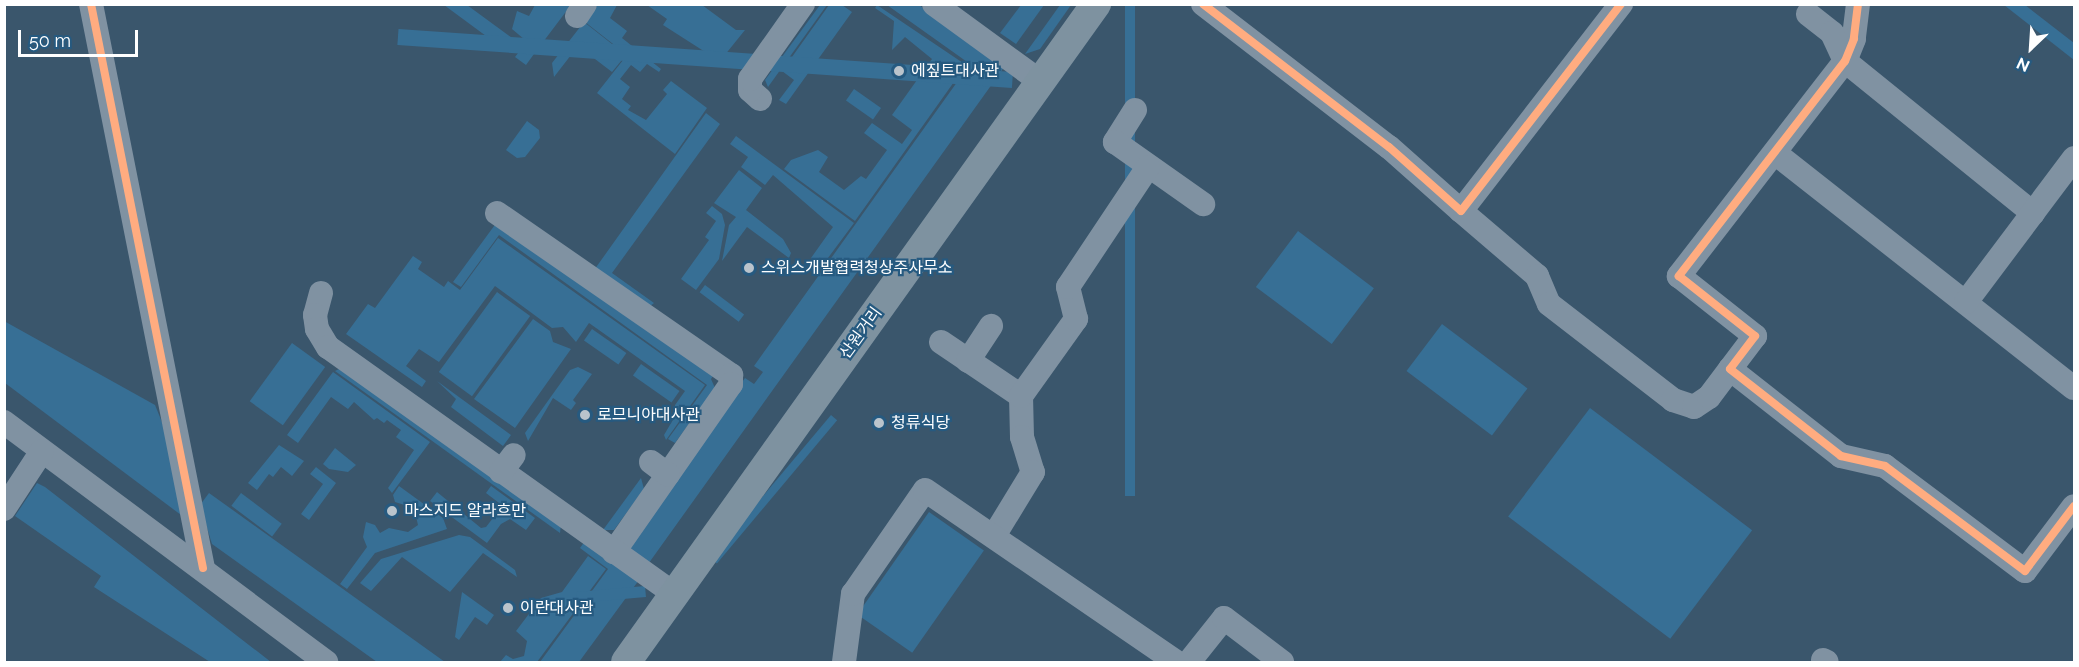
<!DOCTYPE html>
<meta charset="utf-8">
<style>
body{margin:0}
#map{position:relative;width:2079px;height:667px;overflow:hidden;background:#3a566c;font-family:Raleway,"Noto Sans KR",sans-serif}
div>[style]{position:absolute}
.green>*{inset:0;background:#376f95;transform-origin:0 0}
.minor>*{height:24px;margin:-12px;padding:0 12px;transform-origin:12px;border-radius:12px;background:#8092a2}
.major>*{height:30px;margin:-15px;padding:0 15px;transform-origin:15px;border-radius:15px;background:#7e92a0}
.cycleway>*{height:8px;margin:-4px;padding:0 4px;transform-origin:4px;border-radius:4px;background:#ffac80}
.dots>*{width:16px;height:16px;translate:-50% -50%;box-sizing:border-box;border:3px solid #265a80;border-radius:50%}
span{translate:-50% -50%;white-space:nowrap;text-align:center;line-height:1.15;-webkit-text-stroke:4.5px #265a80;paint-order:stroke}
.poi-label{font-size:16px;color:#fff}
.left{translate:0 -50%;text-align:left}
.street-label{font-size:16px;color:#fff}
.frame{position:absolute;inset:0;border:6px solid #fff;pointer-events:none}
.north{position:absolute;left:2001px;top:18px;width:60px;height:60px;-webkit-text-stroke:4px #265a80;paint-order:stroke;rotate:205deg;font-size:16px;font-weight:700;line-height:24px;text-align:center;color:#fff}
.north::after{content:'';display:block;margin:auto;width:21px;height:27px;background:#fff;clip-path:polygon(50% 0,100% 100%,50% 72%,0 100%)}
.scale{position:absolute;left:18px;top:30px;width:120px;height:27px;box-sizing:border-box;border:3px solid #fff;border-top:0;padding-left:8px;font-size:18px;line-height:21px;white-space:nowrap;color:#fff;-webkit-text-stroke:4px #265a80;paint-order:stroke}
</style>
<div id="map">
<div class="green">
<i style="clip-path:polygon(444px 5px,467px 5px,534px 54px,526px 65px,515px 57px,522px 48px,512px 41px,505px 50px)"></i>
<i style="clip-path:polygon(535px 5px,571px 5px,537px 50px,512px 29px,517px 11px,529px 16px)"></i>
<i style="clip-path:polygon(597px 5px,617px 5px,610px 18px,627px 31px,622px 38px,661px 69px,659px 72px,647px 64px,640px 72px,631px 65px,620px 79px,630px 87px,622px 99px,631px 106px,628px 110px,646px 120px,667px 94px,663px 90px,671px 81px,707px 108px,675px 154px,597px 93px,627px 55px,585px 22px)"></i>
<i style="clip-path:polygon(647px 5px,702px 5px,736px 30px,745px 30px,724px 56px,713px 57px,663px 25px,667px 19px)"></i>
<i style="clip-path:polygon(820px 5px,827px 5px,768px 87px,765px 80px)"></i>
<i style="clip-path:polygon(829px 5px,842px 5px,852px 12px,786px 104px,779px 100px,794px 80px,782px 71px)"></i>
<i style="clip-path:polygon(877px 5px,966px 65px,855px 221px,784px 169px,791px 160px,818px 150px,828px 157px,819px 172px,844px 190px,861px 176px,866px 179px,887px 150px,864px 133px,872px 123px,902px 144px,912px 130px,892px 115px,932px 59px,905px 37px,892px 50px,894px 21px,875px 8px)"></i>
<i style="clip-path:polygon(887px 5px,919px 5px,1005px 66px,646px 567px,622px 549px,745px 378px,754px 384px,763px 372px,754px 366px,970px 64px)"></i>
<i style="clip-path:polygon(1021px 5px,1044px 5px,1016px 44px,1000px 33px)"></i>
<i style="clip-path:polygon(1060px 5px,1071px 5px,1040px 49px,1025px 54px)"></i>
<i style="left:1125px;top:5px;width:10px;height:491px"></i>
<i style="clip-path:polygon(2004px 5px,2025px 5px,2074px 43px,2074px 60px)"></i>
<i style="clip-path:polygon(584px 22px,626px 55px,612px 72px,578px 46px,554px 77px,552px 63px)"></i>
<i style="left:1013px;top:72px;width:16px;height:616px;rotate:94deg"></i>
<i style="left:854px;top:89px;width:33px;height:14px;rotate:35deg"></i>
<i style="clip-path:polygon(706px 113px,720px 124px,612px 273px,654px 303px,648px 308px,592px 273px)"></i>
<i style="clip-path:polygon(527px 121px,539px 130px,540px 138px,525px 157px,517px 158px,506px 150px)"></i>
<i style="clip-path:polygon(736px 136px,854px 223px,822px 266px,811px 258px,833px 227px,773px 175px,765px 185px,741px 167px,748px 157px,730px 144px)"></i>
<i style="clip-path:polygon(739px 170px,762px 188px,746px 210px,783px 239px,791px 253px,789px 258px,747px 227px,722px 261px,729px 225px,736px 217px,714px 203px)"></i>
<i style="clip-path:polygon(712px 206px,722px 214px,725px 225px,719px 259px,696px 290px,681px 279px,709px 240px,705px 237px,716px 221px,706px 213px)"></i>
<i style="clip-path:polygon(497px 222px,715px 373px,711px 379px,715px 388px,675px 443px,668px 439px,707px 385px,499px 235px,461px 287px,453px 282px)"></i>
<i style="left:1298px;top:231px;width:95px;height:70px;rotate:37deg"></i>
<i style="clip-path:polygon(498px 238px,705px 385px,666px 440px,664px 435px,674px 418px,675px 405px,685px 391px,589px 323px,576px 342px,563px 327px,552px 328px,495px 286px,439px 362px,419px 349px,406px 366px,426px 381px,422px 387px,346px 334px,368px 304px,375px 308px,413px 256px,422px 262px,418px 269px,444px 287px,448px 281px,460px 290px)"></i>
<i style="left:705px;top:285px;width:49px;height:9px;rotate:37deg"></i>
<i style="left:497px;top:292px;width:41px;height:99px;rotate:36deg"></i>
<i style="clip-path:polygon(533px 319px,550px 331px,553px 342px,571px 349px,515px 428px,474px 399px)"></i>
<i style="clip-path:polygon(4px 321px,155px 405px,164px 427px,181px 515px,5px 383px)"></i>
<i style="left:1442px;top:324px;width:107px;height:59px;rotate:37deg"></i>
<i style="left:592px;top:329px;width:42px;height:14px;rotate:35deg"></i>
<i style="left:292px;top:343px;width:41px;height:72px;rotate:36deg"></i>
<i style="left:641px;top:364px;width:47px;height:14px;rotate:35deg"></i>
<i style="clip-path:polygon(578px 367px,592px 374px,573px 400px,576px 403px,571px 410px,553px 398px,528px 441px,525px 433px,570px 370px)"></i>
<i style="clip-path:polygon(339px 369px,561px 524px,560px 533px,335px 371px)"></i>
<i style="clip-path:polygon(333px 372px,430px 442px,392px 493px,388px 488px,414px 450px,396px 437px,401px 430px,387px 420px,384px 423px,377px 418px,374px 420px,354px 402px,348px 409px,331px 397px,298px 443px,287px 435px)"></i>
<i style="clip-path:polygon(437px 381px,511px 435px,503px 446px,451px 407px,456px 399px)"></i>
<i style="left:1590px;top:408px;width:203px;height:136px;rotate:37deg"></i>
<i style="left:831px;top:415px;width:8px;height:187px;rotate:40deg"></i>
<i style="clip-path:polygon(279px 445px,304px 461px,292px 476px,281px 467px,273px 477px,269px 474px,257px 490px,248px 483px)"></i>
<i style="clip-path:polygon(335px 448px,356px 465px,348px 472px,329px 469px,323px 464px)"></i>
<i style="clip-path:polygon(316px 467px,336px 483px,309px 520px,301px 514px,323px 484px,310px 474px)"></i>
<i style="clip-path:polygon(641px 478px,644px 489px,614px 530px,603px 530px)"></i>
<i style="clip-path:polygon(37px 483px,45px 487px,271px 662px,210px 662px,94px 587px,101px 576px,15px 516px)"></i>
<i style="clip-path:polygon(399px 486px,443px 518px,447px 529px,375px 553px,347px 589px,340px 584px,367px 547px,363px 537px,366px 522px,375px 525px,380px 533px,389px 528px,408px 532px,418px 525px,414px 508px,395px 502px,393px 495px)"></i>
<i style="clip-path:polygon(491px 486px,535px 518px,526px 530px,510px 519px,501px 524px,487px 543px,430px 501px,437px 492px,481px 528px,486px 527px,500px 509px,499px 503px,486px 493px)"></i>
<i style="clip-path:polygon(209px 493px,445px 662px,377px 662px,212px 544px,200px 505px)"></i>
<i style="left:241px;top:493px;width:51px;height:16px;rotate:37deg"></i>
<i style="left:929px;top:512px;width:67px;height:125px;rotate:35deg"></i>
<i style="clip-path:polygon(459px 535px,470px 537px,515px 570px,517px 577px,483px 553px,450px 592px,402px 557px,371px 591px,360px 583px,381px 559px)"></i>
<i style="clip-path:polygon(585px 541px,639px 580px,579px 662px,540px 662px,608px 569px,580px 548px)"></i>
<i style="clip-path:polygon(588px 556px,606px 569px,537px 662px,500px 662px,506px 655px,513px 659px,524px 656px,527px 641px,516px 631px,541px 598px,562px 592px)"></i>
<i style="left:645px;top:586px;width:11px;height:69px;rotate:85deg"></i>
<i style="clip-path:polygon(462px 592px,494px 615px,487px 625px,475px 617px,459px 640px,455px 637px)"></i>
</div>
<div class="minor">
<i style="left:91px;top:4px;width:575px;rotate:78.77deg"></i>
<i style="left:934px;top:4px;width:132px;rotate:36.1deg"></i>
<i style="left:1203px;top:4px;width:235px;rotate:37.6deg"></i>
<i style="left:1389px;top:147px;width:96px;rotate:41.6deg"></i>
<i style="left:1461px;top:211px;width:262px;rotate:-52.3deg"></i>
<i style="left:1858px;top:4px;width:35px;rotate:97deg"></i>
<i style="left:1854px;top:39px;width:24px;rotate:112deg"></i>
<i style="left:1845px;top:61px;width:272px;rotate:127.7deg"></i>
<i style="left:1679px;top:276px;width:97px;rotate:38.3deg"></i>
<i style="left:1755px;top:336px;width:41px;rotate:127.1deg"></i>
<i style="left:1730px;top:369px;width:141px;rotate:38.1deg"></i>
<i style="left:1841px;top:456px;width:45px;rotate:12.8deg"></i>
<i style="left:1885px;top:466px;width:175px;rotate:36.9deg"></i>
<i style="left:2025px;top:571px;width:81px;rotate:-53deg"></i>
<i style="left:1808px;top:14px;width:31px;rotate:38deg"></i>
<i style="left:1832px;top:33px;width:31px;rotate:65deg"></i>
<i style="left:1845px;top:61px;width:242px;rotate:39deg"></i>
<i style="left:577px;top:16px;width:14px;rotate:-56deg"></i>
<i style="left:760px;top:99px;width:13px;rotate:-138deg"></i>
<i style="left:750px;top:90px;width:11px;rotate:-90deg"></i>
<i style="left:750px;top:79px;width:92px;rotate:-54.8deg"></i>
<i style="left:1135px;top:110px;width:38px;rotate:122deg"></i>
<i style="left:1115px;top:142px;width:108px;rotate:35.2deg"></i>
<i style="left:1775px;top:153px;width:380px;rotate:38.2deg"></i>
<i style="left:1461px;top:211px;width:100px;rotate:40.5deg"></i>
<i style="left:1537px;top:276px;width:30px;rotate:67deg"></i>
<i style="left:1549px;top:304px;width:157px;rotate:37.7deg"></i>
<i style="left:1673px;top:400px;width:22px;rotate:18deg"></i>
<i style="left:1694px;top:407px;width:18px;rotate:-34deg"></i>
<i style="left:1709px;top:397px;width:35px;rotate:-53deg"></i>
<i style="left:497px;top:213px;width:285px;rotate:34.7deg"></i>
<i style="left:731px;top:375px;width:9px;rotate:90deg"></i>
<i style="left:731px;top:384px;width:205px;rotate:124.9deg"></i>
<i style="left:321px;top:293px;width:23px;rotate:105deg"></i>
<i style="left:315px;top:315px;width:14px;rotate:82deg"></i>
<i style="left:317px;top:329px;width:21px;rotate:59deg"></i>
<i style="left:328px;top:347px;width:425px;rotate:35.5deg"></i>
<i style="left:1966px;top:302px;width:180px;rotate:-53.1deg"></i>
<i style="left:941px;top:342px;width:97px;rotate:34deg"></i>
<i style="left:1021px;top:396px;width:41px;rotate:88.6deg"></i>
<i style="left:1022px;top:437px;width:37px;rotate:73deg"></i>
<i style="left:1033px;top:472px;width:75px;rotate:121.4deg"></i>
<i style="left:968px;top:361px;width:42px;rotate:-56.7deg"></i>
<i style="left:1021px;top:396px;width:95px;rotate:-54.5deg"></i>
<i style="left:1076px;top:319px;width:33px;rotate:-104deg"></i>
<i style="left:1068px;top:287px;width:144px;rotate:-56.3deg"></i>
<i style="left:4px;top:422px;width:402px;rotate:36.7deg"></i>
<i style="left:651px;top:462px;width:21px;rotate:37deg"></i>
<i style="left:501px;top:472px;width:21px;rotate:-53deg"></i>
<i style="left:4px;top:509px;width:69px;rotate:-56.8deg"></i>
<i style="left:1823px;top:660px;width:4px;rotate:27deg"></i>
<i style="left:844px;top:662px;width:69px;rotate:-82.5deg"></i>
<i style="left:853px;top:594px;width:126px;rotate:-55.3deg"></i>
<i style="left:925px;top:490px;width:304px;rotate:34.4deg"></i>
<i style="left:1189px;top:662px;width:56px;rotate:-51.5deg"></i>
<i style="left:1224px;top:618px;width:73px;rotate:37.2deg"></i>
</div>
<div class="major">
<i style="left:626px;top:662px;width:809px;rotate:-54.46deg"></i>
</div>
<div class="cycleway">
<i style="left:91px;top:4px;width:575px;rotate:78.77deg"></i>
<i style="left:1203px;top:4px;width:235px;rotate:37.6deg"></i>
<i style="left:1389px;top:147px;width:96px;rotate:41.6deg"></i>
<i style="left:1461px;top:211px;width:262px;rotate:-52.3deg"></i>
<i style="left:1858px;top:4px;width:35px;rotate:97deg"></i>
<i style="left:1854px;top:39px;width:24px;rotate:112deg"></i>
<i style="left:1845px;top:61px;width:272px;rotate:127.7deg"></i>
<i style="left:1679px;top:276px;width:97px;rotate:38.3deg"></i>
<i style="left:1755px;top:336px;width:41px;rotate:127.1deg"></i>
<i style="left:1730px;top:369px;width:141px;rotate:38.1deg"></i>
<i style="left:1841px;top:456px;width:45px;rotate:12.8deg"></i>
<i style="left:1885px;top:466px;width:175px;rotate:36.9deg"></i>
<i style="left:2025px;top:571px;width:81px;rotate:-53deg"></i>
</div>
<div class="dots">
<i style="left:899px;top:71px;background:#bac4cc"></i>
<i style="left:749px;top:268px;background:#bac4cc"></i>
<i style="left:585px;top:415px;background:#bac4cc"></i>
<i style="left:879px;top:423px;background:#bac4cc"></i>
<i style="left:392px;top:511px;background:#bac4cc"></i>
<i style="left:508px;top:608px;background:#bac4cc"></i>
</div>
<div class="poi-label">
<span class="left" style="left:911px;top:71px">에짚트대사관</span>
<span class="left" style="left:761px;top:268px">스위스개발협력청상주사무소</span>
<span class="left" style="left:597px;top:415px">로므니아대사관</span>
<span class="left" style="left:891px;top:423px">청류식당</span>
<span class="left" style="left:404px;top:511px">마스지드 알라흐만</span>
<span class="left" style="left:520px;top:608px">이란대사관</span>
</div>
<div class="street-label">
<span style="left:861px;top:333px;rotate:-54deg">산원거리</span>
</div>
<div class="frame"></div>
<div class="north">N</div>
<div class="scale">50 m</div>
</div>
